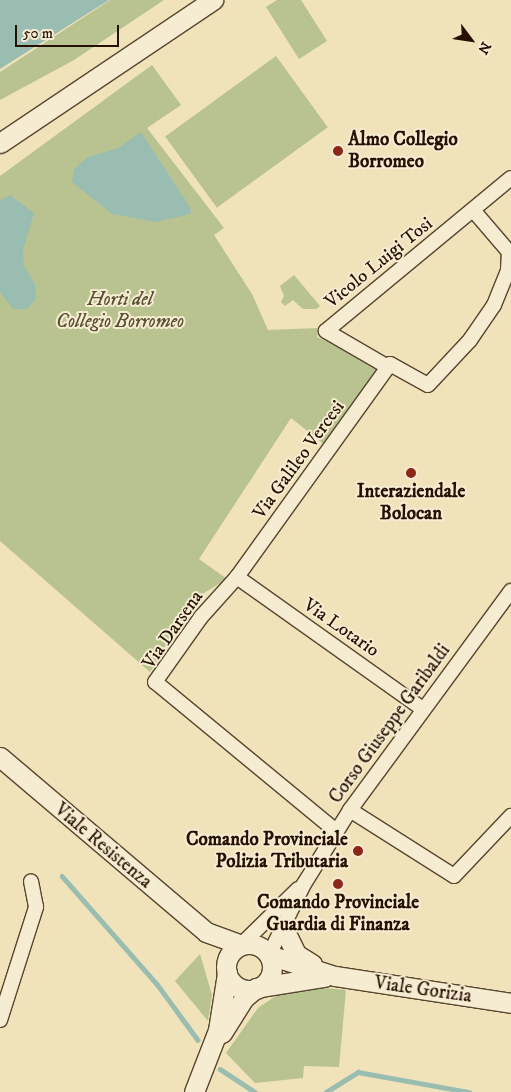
<!DOCTYPE html>
<style>
body{margin:0}
#map{position:relative;width:511px;height:1092px;overflow:hidden;background:#f0e2b9;font-family:"IM FELL DW Pica",serif}
div>[style]{position:absolute}
.green>*{inset:0;background:#b8c390;transform-origin:0 0}
.water>*{inset:0;background:#9abdb1}
.stream>*{height:4.5px;margin:-2.25px;padding:0 2.25px;transform-origin:2.25px;border-radius:2.25px;background:#9abdb1}
.roads{filter:drop-shadow(1px 0 #58452e) drop-shadow(-1px 0 #58452e) drop-shadow(0 1px #58452e) drop-shadow(0 -1px #58452e)}
.street>*{height:14px;margin:-7px;padding:0 7px;transform-origin:7px;border-radius:7px;background:#f5ecd2}
.secondary>*{height:19px;margin:-9.5px;padding:0 9.5px;transform-origin:9.5px;border-radius:9.5px;background:#f5ecd2}
.secondary>.ring{margin:-9.5px;padding:0;box-sizing:content-box;background:none;border:19px solid #f5ecd2;border-radius:50%}
.dots>*{width:14px;height:14px;translate:-50% -50%;box-sizing:border-box;border:2px solid #f5ecd2;border-radius:50%}
span{translate:-50% -50%;white-space:nowrap;text-align:center;line-height:1.15;-webkit-text-stroke:4px #f5ecd2;paint-order:stroke}
.poi-label{font-size:19px;color:#261100;font-weight:700}
.left{translate:0 -50%;text-align:left}
.right{translate:-100% -50%;text-align:right}
.street-label{font-size:19px;color:#261100}
.park-label{font-size:19px;color:#594f32;font-style:italic}
.north{position:absolute;left:446px;top:15px;width:50px;height:50px;-webkit-text-stroke:4px #f5ecd2;paint-order:stroke;rotate:121deg;font-size:14px;font-weight:700;line-height:20px;text-align:center;color:#261100}
.north::after{content:'';display:block;margin:auto;width:18px;height:22px;background:#261100;clip-path:polygon(50% 0,100% 100%,50% 72%,0 100%)}
.scale{position:absolute;left:15px;top:25px;width:104px;height:22px;box-sizing:border-box;border:2px solid #261100;border-top:0;padding-left:6px;font-size:15px;line-height:18px;white-space:nowrap;color:#261100;-webkit-text-stroke:4px #f5ecd2;paint-order:stroke}
</style>
<div id="map">
<div class="green">
<i style="clip-path:polygon(110px 0,164px 0,74px 60px,0 100px,0 72px)"></i>
<i style="clip-path:polygon(277px 0,301px 0,327px 41px,299px 59px,266px 7px)"></i>
<i style="left:276px;top:56px;width:88px;height:137px;rotate:54deg"></i>
<i style="clip-path:polygon(152px 65px,181px 105px,147px 128px,224px 228px,214px 235px,252px 294px,268px 330px,319px 328px,317px 337px,383px 366px,325px 445px,291px 418px,199px 559px,227px 579px,204px 593px,187px 611px,150px 672px,0 541px,0 176px)"></i>
<i style="clip-path:polygon(294px 275px,320px 306px,316px 309px,303px 309px,293px 300px,285px 306px,281px 302px,284px 296px,280px 286px)"></i>
<i style="clip-path:polygon(200px 954px,212px 995px,208px 1021px,175px 981px)"></i>
<i style="clip-path:polygon(314px 987px,346px 990px,339px 1067px,304px 1066px,303px 1078px,255px 1083px,226px 1053px,258px 1008px,277px 995px)"></i>
</div>
<div class="water">
<i style="clip-path:polygon(0 0,109px 0,0 69px)"></i>
<i style="clip-path:polygon(141px 132px,191px 209px,190px 214px,156px 222px,112px 214px,72px 182px,74px 169px,88px 157px,118px 148px)"></i>
<i style="clip-path:polygon(10px 195px,34px 213px,23px 250px,24px 266px,35px 284px,36px 299px,27px 309px,13px 309px,0 292px,0 200px)"></i>
</div>
<div class="stream">
<i style="left:62px;top:876px;width:144px;rotate:48.7deg"></i>
<i style="left:157px;top:984px;width:69px;rotate:53.8deg"></i>
<i style="left:220px;top:1069px;width:42px;rotate:33.3deg"></i>
<i style="left:326px;top:1092px;width:38px;rotate:-32deg"></i>
<i style="left:358px;top:1072px;width:113px;rotate:10.2deg"></i>
</div>
<div class="roads">
<div class="street">
<i style="left:388px;top:367px;width:72px;rotate:-149.9deg"></i>
<i style="left:326px;top:331px;width:240px;rotate:-39.6deg"></i>
<i style="left:237px;top:577px;width:228px;rotate:35.4deg"></i>
<i style="left:350px;top:810px;width:123px;rotate:32.4deg"></i>
<i style="left:454px;top:876px;width:83px;rotate:-46.5deg"></i>
<i style="left:336px;top:831px;width:234px;rotate:-140.5deg"></i>
<i style="left:155px;top:682px;width:80px;rotate:-54.7deg"></i>
<i style="left:201px;top:617px;width:54px;rotate:-48deg"></i>
<i style="left:237px;top:577px;width:262px;rotate:-54.3deg"></i>
<i style="left:390px;top:364px;width:43px;rotate:28.9deg"></i>
<i style="left:428px;top:385px;width:62px;rotate:-47deg"></i>
<i style="left:470px;top:340px;width:42px;rotate:-55.6deg"></i>
<i style="left:494px;top:305px;width:38px;rotate:-68deg"></i>
<i style="left:508px;top:270px;width:18px;rotate:-87deg"></i>
<i style="left:509px;top:252px;width:55px;rotate:-130.6deg"></i>
<i style="left:241px;top:945px;width:80px;rotate:-44.5deg"></i>
<i style="left:269px;top:955px;width:79px;rotate:-63.8deg"></i>
<i style="left:304px;top:884px;width:87px;rotate:-58.1deg"></i>
<i style="left:350px;top:810px;width:272px;rotate:-53.7deg"></i>
<i style="left:0;top:1020px;width:119px;rotate:-72.3deg"></i>
<i style="left:36px;top:907px;width:26px;rotate:-101deg"></i>
</div>
<div class="secondary">
<i style="left:0;top:143px;width:257px;rotate:-33.9deg"></i>
<i style="left:0;top:757px;width:270px;rotate:40.3deg"></i>
<i style="left:206px;top:932px;width:37px;rotate:20deg"></i>
<i style="left:283px;top:927px;width:30px;rotate:64deg"></i>
<i style="left:296px;top:954px;width:19px;rotate:32deg"></i>
<i class="ring" style="left:226px;top:944px;width:27px;height:27px"></i>
<i style="left:269px;top:955px;width:69px;rotate:17.7deg"></i>
<i style="left:335px;top:976px;width:178px;rotate:8.7deg"></i>
<i style="left:260px;top:987px;width:65px;rotate:-8.9deg"></i>
<i style="left:222px;top:1033px;width:41px;rotate:-57.8deg"></i>
<i style="left:244px;top:998px;width:16px;rotate:-40deg"></i>
<i style="left:194px;top:1092px;width:66px;rotate:-68.8deg"></i>
<i style="left:218px;top:1030px;width:58px;rotate:-81deg"></i>
</div>
</div>
<div class="dots">
<i style="left:338px;top:151px;background:#8f2418"></i>
<i style="left:411px;top:473px;background:#8f2418"></i>
<i style="left:358px;top:851px;background:#8f2418"></i>
<i style="left:338px;top:884px;background:#8f2418"></i>
</div>
<div class="poi-label">
<span class="left" style="left:348px;top:151px">Almo Collegio<br>Borromeo</span>
<span style="left:411px;top:503px">Interaziendale<br>Bolocan</span>
<span class="right" style="left:348px;top:851px">Comando Provinciale<br>Polizia Tributaria</span>
<span style="left:338px;top:914px">Comando Provinciale<br>Guardia di Finanza</span>
</div>
<div class="street-label">
<span style="left:379px;top:263px;rotate:-39deg">Vicolo Luigi Tosi</span>
<span style="left:299px;top:460px;rotate:-54deg">Via Galileo Vercesi</span>
<span style="left:341px;top:628px;rotate:35deg">Via Lotario</span>
<span style="left:173px;top:630px;rotate:-55deg">Via Darsena</span>
<span style="left:390px;top:724px;rotate:-54deg">Corso Giuseppe Garibaldi</span>
<span style="left:103px;top:846px;rotate:40deg">Viale Resistenza</span>
<span style="left:423px;top:990px;rotate:8deg">Viale Gorizia</span>
</div>
<div class="park-label">
<span style="left:120px;top:311px">Horti del<br>Collegio Borromeo</span>
</div>
<div class="north">N</div>
<div class="scale">50 m</div>
</div>
